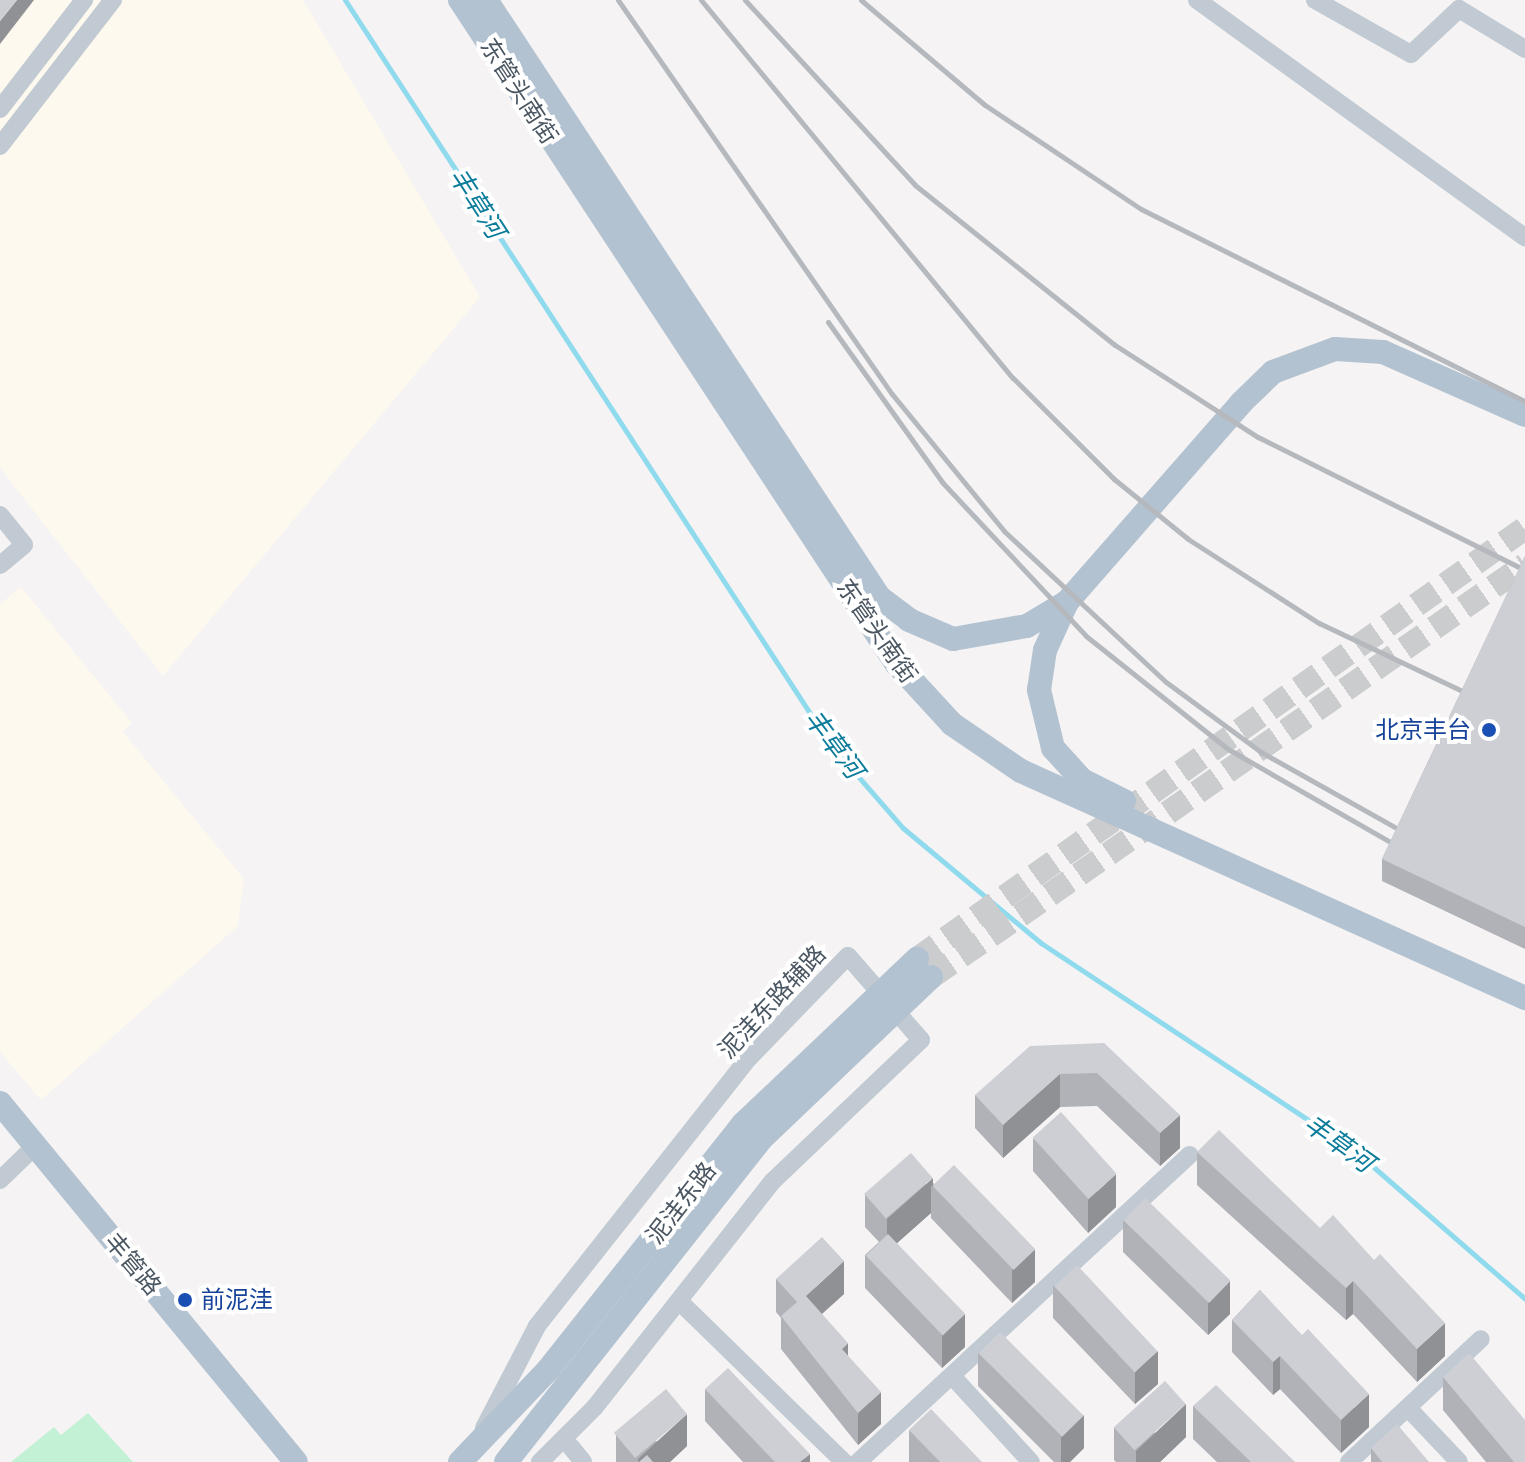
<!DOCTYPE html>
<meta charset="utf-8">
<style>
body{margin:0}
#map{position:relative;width:1525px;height:1462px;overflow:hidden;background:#f5f3f3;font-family:"PT Sans","Noto Sans SC",sans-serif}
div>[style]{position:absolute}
.commercial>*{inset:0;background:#fdf9ef}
.green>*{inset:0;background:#c3f1d5}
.stream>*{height:5px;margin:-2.5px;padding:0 2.5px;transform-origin:2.5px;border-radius:2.5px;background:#90daee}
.major-tunnel>*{height:24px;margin-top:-12px;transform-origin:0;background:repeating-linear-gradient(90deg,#caccce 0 24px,transparent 0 36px)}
.minor>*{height:18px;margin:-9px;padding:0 9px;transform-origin:9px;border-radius:9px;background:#c1cad2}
.major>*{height:24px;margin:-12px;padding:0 12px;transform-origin:12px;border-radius:12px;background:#b3c2d1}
.rail>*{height:5px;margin:-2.5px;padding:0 2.5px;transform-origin:2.5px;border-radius:2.5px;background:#b5b8bd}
.wall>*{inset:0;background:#b0b2b7}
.shaded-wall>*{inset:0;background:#909195}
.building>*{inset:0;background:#cdcfd5;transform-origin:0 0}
.dots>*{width:22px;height:22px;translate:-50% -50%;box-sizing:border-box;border:4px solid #fff;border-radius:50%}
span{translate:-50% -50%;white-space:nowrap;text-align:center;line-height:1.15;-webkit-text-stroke:8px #fff;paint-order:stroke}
.street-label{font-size:24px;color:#4a5661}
.transit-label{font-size:24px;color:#164399}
.right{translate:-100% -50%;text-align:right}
.left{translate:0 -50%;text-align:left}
.water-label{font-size:26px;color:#0c7c9b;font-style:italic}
</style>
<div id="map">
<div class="commercial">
<i style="clip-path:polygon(0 0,303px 0,480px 297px,163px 676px,0 468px)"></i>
<i style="clip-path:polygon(21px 587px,132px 723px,123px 732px,244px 879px,238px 926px,41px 1100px,0 1052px,0 604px)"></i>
</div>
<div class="green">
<i style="clip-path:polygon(88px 1413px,133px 1462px,11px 1462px,54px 1427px,61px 1435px)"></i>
</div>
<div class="stream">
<i style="left:345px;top:0;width:888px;rotate:56.9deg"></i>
<i style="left:830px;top:744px;width:111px;rotate:49deg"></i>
<i style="left:903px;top:828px;width:180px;rotate:39.8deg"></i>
<i style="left:1041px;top:943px;width:377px;rotate:33.5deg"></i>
<i style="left:1355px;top:1151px;width:225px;rotate:41deg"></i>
</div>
<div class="major-tunnel">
<i style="left:917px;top:959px;width:745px;rotate:-35.33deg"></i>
<i style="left:931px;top:977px;width:723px;rotate:-34.75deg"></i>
</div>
<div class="minor">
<i style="left:1197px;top:0;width:405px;rotate:35.9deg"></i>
<i style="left:1315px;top:0;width:110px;rotate:29.4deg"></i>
<i style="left:1411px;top:54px;width:66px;rotate:-43.2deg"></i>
<i style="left:1459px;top:9px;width:77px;rotate:31.2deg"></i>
<i style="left:0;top:109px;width:138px;rotate:-52.4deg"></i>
<i style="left:0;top:146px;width:185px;rotate:-52.3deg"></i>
<i style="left:0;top:515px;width:38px;rotate:51deg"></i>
<i style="left:24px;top:545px;width:31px;rotate:140deg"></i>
<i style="left:0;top:1180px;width:37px;rotate:-44deg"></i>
<i style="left:679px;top:1301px;width:231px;rotate:44.3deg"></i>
<i style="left:953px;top:1377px;width:115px;rotate:47.5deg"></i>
<i style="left:1408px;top:1408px;width:74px;rotate:46.6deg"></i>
<i style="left:484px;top:1428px;width:115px;rotate:-62.5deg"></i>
<i style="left:537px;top:1326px;width:342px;rotate:-51.7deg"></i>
<i style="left:749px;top:1058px;width:142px;rotate:-45.9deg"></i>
<i style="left:848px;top:956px;width:111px;rotate:49deg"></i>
<i style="left:921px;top:1040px;width:206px;rotate:136.4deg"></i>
<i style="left:772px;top:1182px;width:286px;rotate:128.2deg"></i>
<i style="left:595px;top:1407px;width:78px;rotate:135deg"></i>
<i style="left:571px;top:1447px;width:19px;rotate:51deg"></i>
<i style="left:858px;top:1462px;width:452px;rotate:-42.8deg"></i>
<i style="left:1349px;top:1462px;width:180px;rotate:-43deg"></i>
</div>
<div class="major">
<i style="left:460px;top:0;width:794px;rotate:56.67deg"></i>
<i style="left:896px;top:663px;width:83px;rotate:47.4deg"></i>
<i style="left:952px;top:724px;width:83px;rotate:34.3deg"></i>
<i style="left:1021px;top:771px;width:553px;rotate:24.25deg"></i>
<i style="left:486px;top:0;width:715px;rotate:56.64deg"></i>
<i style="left:879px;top:597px;width:38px;rotate:37deg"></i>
<i style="left:909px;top:620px;width:48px;rotate:23.4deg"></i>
<i style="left:953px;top:639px;width:75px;rotate:-10deg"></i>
<i style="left:1027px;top:626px;width:47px;rotate:-31deg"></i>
<i style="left:1124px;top:801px;width:47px;rotate:-153.4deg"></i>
<i style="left:1082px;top:780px;width:43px;rotate:-132.2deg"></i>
<i style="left:1053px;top:748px;width:60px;rotate:-103.6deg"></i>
<i style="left:1039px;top:690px;width:40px;rotate:-81.5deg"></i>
<i style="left:1045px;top:650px;width:53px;rotate:-65.4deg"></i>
<i style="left:1067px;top:602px;width:266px;rotate:-48.8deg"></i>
<i style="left:1242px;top:402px;width:43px;rotate:-44.1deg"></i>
<i style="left:1273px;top:372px;width:66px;rotate:-20.4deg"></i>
<i style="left:1335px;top:349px;width:48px;rotate:3.6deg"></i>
<i style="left:1383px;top:352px;width:155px;rotate:23.9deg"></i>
<i style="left:0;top:1103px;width:465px;rotate:50.5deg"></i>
<i style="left:460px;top:1462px;width:127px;rotate:-46.3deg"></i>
<i style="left:548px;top:1370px;width:314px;rotate:-51.6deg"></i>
<i style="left:743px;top:1124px;width:240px;rotate:-43.5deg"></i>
<i style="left:506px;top:1462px;width:414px;rotate:-51.7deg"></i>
<i style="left:763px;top:1137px;width:232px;rotate:-43.6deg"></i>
</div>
<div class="rail">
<i style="left:618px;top:0;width:480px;rotate:55.2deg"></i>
<i style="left:892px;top:394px;width:177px;rotate:50.7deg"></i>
<i style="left:1004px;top:531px;width:221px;rotate:43deg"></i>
<i style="left:1166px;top:682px;width:118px;rotate:36.4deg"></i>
<i style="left:1261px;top:752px;width:178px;rotate:29.3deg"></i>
<i style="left:701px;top:0;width:490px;rotate:50.5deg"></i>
<i style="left:1013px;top:378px;width:143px;rotate:45deg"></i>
<i style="left:1114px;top:479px;width:95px;rotate:39deg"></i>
<i style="left:1188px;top:539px;width:156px;rotate:32.7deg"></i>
<i style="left:1319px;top:623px;width:228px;rotate:25.4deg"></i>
<i style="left:745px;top:0;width:251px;rotate:47.4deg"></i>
<i style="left:915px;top:185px;width:256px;rotate:38.7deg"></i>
<i style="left:1115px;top:345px;width:170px;rotate:32.8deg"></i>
<i style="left:1258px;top:437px;width:298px;rotate:26.5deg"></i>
<i style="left:861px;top:0;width:162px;rotate:40.3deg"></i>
<i style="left:985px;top:105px;width:187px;rotate:33.7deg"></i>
<i style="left:1141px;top:209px;width:429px;rotate:26.6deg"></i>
<i style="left:828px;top:322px;width:196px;rotate:54.5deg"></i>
<i style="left:942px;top:482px;width:211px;rotate:46.9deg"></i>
<i style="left:1086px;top:636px;width:181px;rotate:38.5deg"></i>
<i style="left:1228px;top:749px;width:211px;rotate:29.8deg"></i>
</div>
<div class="wall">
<i style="clip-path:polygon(1525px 556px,1525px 949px,1382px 881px,1382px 859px)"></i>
<i style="clip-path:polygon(1104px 1043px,1180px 1148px,1160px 1166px,1097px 1106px,1060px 1107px,1003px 1158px,975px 1128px,975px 1095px)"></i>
<i style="clip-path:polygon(1033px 1138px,1116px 1207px,1088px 1233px,1033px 1171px)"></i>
<i style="clip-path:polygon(1197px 1152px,1445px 1356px,1417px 1382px,1353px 1314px,1346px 1320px,1197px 1185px)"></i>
<i style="clip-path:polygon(933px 1183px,1035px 1282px,1012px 1303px,931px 1218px,931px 1213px,897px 1243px,965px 1347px,942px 1368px,865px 1288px,865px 1255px,879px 1242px,865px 1227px,865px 1194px)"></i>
<i style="clip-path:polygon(1123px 1220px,1230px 1314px,1208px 1335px,1123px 1252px)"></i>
<i style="clip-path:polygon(776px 1279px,844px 1294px,822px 1314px,848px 1356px,881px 1424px,858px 1445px,781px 1349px,781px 1318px,776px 1312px)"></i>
<i style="clip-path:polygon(1053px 1285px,1158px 1384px,1135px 1404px,1053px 1318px)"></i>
<i style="clip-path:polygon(1260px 1290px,1369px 1427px,1341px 1453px,1280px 1389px,1273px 1395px,1232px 1352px,1232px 1320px)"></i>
<i style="clip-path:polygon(978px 1353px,1084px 1448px,1070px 1462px,1054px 1462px,978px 1386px)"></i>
<i style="clip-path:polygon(1443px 1377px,1525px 1462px,1486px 1462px,1443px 1410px)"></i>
<i style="clip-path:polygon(705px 1389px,810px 1462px,743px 1462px,705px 1421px)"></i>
<i style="clip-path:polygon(1193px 1406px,1295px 1462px,1217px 1462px,1193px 1439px)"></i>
<i style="clip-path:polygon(1114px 1427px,1186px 1437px,1160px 1462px,1116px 1462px,1114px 1460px)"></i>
<i style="clip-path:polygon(909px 1430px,982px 1462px,909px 1462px)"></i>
<i style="clip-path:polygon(616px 1435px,687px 1446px,670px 1462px,616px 1462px)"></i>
<i style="clip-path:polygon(1371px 1448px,1429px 1462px,1371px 1462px)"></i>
</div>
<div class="shaded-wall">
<i style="clip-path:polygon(17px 0,34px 0,0 44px,0 21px)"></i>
<i style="clip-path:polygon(1060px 1074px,1060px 1107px,1003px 1158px,1003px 1125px)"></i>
<i style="clip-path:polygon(1180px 1115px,1180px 1148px,1160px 1166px,1160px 1133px)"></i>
<i style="clip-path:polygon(1116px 1174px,1116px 1207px,1088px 1233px,1088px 1200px)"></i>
<i style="clip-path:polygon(933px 1178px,933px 1188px,931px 1185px,931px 1213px,887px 1252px,887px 1219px)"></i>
<i style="clip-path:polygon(1035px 1249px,1035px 1282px,1012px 1303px,1012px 1270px)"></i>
<i style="clip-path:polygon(844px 1261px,844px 1294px,806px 1328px,806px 1296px)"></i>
<i style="clip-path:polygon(1230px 1281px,1230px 1314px,1208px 1335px,1208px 1302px)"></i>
<i style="clip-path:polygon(1353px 1281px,1353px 1314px,1346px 1320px,1346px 1288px)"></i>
<i style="clip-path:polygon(965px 1314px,965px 1347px,942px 1368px,942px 1335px)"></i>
<i style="clip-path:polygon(1445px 1323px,1445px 1356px,1417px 1382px,1417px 1349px)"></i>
<i style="clip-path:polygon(848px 1343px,848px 1376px,842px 1349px)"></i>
<i style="clip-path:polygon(1158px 1351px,1158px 1384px,1135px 1404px,1135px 1371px)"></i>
<i style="clip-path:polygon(1280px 1356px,1280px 1389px,1273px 1395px,1273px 1362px)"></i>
<i style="clip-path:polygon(881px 1392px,881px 1424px,858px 1445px,858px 1413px)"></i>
<i style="clip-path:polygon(1369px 1394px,1369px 1427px,1341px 1453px,1341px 1420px)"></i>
<i style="clip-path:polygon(1186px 1404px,1186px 1437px,1160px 1462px,1136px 1462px,1136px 1451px)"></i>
<i style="clip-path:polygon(687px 1414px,687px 1446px,670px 1462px,638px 1462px,638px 1459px)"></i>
<i style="clip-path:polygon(1084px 1415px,1084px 1448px,1070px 1462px,1061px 1462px,1061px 1437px)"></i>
<i style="clip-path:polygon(810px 1454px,810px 1462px,800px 1462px)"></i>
</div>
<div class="building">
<i style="clip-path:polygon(0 0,17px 0,0 21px)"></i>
<i style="clip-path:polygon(1525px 556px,1525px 927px,1382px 859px)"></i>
<i style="clip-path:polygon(1104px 1043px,1180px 1115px,1160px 1133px,1097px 1073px,1060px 1074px,1003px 1125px,975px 1095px,1030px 1046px)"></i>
<i style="left:1061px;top:1112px;width:83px;height:38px;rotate:48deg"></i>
<i style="clip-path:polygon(1219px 1130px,1320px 1228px,1333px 1215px,1374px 1260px,1380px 1254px,1445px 1323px,1417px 1349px,1353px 1281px,1346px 1288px,1197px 1152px)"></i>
<i style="left:911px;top:1153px;width:33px;height:62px;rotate:49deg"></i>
<i style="left:954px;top:1165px;width:117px;height:30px;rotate:46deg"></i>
<i style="left:1145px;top:1198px;width:119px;height:31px;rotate:44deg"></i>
<i style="left:888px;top:1234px;width:111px;height:31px;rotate:46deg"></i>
<i style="clip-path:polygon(822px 1237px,844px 1261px,806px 1296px,848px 1343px,842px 1349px,881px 1392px,858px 1413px,781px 1316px,797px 1302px,776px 1279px)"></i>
<i style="left:1077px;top:1265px;width:118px;height:31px;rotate:47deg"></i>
<i style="clip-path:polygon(1260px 1290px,1302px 1335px,1308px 1329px,1369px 1394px,1341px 1420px,1280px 1356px,1273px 1362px,1232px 1320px)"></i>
<i style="left:1000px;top:1332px;width:118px;height:30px;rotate:45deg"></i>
<i style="clip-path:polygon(1469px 1353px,1525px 1420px,1525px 1462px,1514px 1462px,1443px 1377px)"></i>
<i style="clip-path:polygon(728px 1368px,810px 1454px,800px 1462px,775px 1462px,705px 1389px)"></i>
<i style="left:1165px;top:1381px;width:31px;height:69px;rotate:48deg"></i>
<i style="clip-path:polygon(1216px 1385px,1295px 1462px,1251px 1462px,1193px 1406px)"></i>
<i style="left:666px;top:1389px;width:33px;height:68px;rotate:50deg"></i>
<i style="clip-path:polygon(931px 1409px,982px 1462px,940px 1462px,909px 1430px)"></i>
<i style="clip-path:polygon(1397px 1424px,1429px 1462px,1382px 1462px,1371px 1448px)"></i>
<i style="clip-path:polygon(647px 1455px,653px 1462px,639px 1462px)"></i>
</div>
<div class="dots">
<i style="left:1489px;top:730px;background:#1a4fb4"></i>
<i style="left:185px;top:1300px;background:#1a4fb4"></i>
</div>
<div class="street-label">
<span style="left:519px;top:91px;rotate:57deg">东管头南街</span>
<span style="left:877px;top:631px;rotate:55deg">东管头南街</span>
<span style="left:772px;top:1002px;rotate:-47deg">泥洼东路辅路</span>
<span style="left:681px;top:1203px;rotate:-52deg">泥洼东路</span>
<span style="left:133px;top:1264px;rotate:50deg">丰管路</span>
</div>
<div class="transit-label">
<span class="right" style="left:1471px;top:730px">北京丰台</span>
<span class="left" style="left:201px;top:1300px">前泥洼</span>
</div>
<div class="water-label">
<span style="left:477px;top:203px;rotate:57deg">丰草河</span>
<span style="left:834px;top:744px;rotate:53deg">丰草河</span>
<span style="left:1339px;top:1143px;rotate:36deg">丰草河</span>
</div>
</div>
